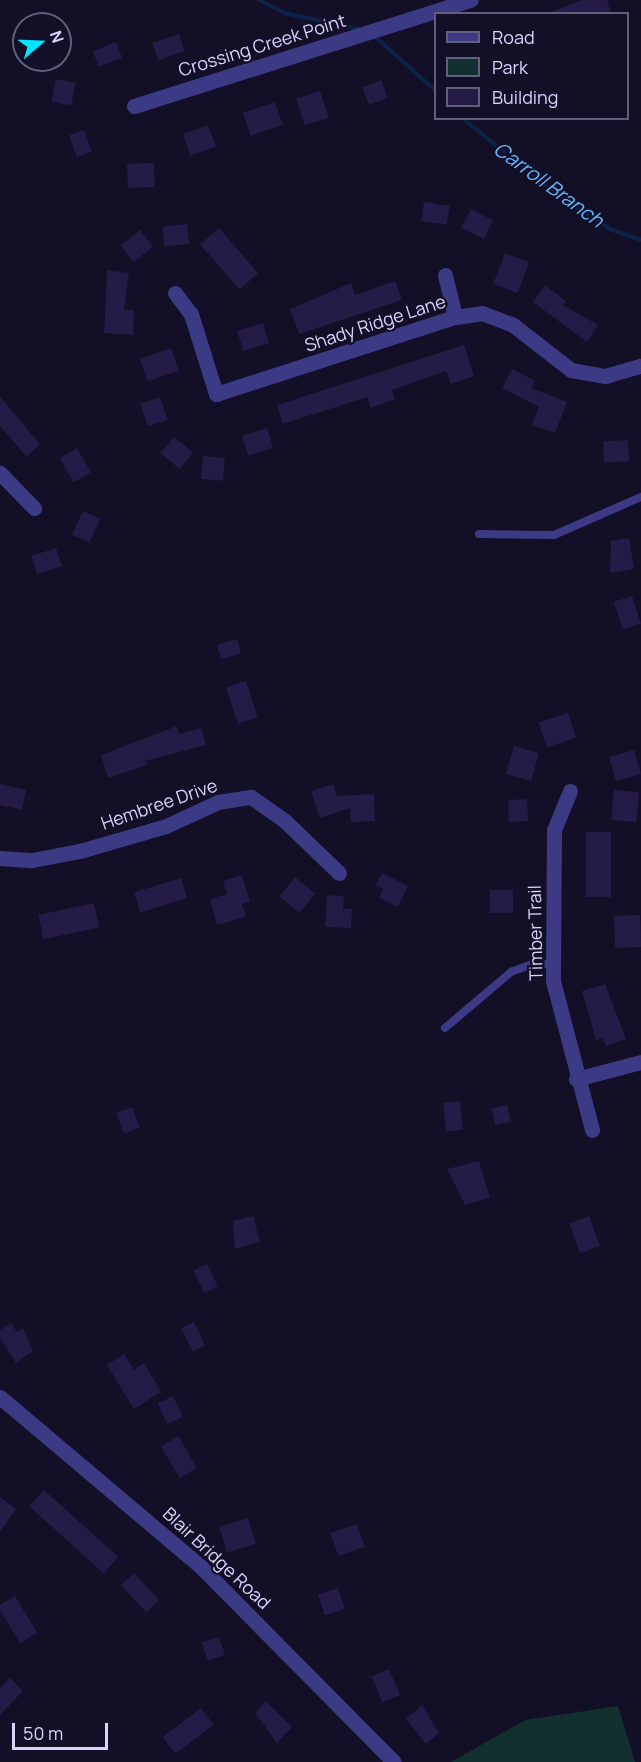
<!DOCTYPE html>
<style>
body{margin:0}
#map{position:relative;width:641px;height:1762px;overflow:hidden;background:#130f26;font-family:Manrope,sans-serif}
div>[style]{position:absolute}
.green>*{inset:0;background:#12302f}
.stream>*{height:4px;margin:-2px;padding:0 2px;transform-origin:2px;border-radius:2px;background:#0c2248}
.building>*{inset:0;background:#241b47;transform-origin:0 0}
.service>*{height:8px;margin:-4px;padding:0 4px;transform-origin:4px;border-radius:4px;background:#3d3a85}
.minor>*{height:15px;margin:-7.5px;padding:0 7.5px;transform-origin:7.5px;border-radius:7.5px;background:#3d3a85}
.tertiary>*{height:15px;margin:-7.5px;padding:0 7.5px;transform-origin:7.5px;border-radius:7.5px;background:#3d3a85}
span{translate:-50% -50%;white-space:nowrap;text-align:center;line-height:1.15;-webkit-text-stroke:4.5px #130f26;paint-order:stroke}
.street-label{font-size:18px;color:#d9d4ff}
.water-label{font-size:20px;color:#62b6ff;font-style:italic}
.legend{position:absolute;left:434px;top:12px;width:195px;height:108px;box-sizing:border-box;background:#130f26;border:2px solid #625e7d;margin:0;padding:8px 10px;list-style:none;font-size:18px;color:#d9d4ff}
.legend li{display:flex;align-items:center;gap:12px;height:30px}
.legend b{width:30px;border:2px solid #625e7d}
.north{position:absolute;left:12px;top:12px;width:60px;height:60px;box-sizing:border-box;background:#130f26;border:2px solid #625e7d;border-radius:50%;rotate:71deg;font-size:16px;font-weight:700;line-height:24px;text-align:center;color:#d9d4ff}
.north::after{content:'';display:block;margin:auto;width:21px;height:27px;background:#00e5ff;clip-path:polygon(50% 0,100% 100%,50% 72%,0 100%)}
.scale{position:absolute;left:12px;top:1723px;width:96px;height:27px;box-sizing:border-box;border:3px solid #d9d4ff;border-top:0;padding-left:8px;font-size:18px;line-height:21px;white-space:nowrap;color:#d9d4ff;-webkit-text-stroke:4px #130f26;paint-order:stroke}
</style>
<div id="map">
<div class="green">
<i style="clip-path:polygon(618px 1706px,635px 1762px,451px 1762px,525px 1720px)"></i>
</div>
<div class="stream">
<i style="left:259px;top:0;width:28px;rotate:27deg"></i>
<i style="left:284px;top:13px;width:77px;rotate:12deg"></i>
<i style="left:374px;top:36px;width:83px;rotate:41.6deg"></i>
<i style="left:462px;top:118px;width:129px;rotate:38.7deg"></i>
<i style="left:563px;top:199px;width:58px;rotate:32.3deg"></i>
<i style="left:612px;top:230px;width:31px;rotate:19deg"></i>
</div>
<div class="building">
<i style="clip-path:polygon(581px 0,607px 0,611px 14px,547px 14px)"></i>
<i style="left:179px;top:34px;width:18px;height:28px;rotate:71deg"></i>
<i style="left:116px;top:42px;width:17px;height:25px;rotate:69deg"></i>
<i style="left:56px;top:79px;width:20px;height:23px;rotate:11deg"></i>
<i style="left:381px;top:80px;width:19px;height:20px;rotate:69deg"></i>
<i style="left:320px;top:91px;width:28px;height:25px;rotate:72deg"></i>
<i style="left:275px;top:102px;width:24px;height:34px;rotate:71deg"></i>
<i style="left:208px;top:125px;width:23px;height:27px;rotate:70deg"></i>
<i style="left:84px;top:130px;width:23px;height:16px;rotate:70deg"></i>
<i style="left:154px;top:163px;width:24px;height:27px;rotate:88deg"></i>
<i style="left:424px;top:202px;width:26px;height:19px;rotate:9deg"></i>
<i style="left:471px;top:209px;width:25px;height:21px;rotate:27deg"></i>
<i style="left:187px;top:224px;width:20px;height:25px;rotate:84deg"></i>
<i style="left:219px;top:228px;width:60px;height:25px;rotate:49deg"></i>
<i style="left:140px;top:230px;width:21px;height:25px;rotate:51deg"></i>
<i style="left:505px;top:253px;width:26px;height:33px;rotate:21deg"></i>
<i style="clip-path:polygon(107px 270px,129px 273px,124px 310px,134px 310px,133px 335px,104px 333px)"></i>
<i style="clip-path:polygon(395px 281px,402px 300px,299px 334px,290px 309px,351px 283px,355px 295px)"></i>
<i style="clip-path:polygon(545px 285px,566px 301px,563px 305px,598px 325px,587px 342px,533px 302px)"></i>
<i style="left:263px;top:323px;width:21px;height:27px;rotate:73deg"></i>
<i style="clip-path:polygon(464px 345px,474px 376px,451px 384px,446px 371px,392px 390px,395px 399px,371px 408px,367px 397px,283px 424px,277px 405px)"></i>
<i style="left:171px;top:348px;width:24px;height:33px;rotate:71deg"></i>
<i style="clip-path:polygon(512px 369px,535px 381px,531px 388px,567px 402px,555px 433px,532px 425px,539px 407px,502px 388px)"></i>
<i style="clip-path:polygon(0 397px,40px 444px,27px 457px,0 426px)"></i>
<i style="left:160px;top:397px;width:24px;height:21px;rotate:71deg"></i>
<i style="left:267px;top:428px;width:21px;height:26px;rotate:73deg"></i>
<i style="left:174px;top:437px;width:25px;height:21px;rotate:40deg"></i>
<i style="left:628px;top:440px;width:21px;height:25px;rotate:87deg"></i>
<i style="left:77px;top:448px;width:28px;height:20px;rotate:60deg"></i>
<i style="left:203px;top:456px;width:22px;height:23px;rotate:5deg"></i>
<i style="left:83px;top:511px;width:19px;height:26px;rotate:25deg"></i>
<i style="clip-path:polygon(629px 538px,634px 569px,610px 573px,611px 541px)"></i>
<i style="left:56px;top:548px;width:19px;height:26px;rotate:72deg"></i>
<i style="left:632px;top:596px;width:29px;height:19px;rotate:72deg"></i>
<i style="left:237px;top:639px;width:15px;height:21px;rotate:74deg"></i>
<i style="left:246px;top:681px;width:38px;height:21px;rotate:72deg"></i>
<i style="left:568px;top:713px;width:26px;height:31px;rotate:72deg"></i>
<i style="clip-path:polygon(177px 726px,179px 734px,201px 728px,206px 745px,145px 761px,147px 765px,108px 778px,101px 755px)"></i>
<i style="left:514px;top:746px;width:26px;height:29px;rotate:16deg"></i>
<i style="left:634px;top:750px;width:25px;height:26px;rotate:74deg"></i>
<i style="clip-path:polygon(0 784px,26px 790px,22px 810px,0 805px)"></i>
<i style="clip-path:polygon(333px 784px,337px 796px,374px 794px,375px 821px,351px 822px,350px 808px,320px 818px,311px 791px)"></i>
<i style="left:614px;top:790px;width:25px;height:30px;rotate:5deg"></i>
<i style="left:527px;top:799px;width:22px;height:19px;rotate:87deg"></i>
<i style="left:586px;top:832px;width:25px;height:65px"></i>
<i style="clip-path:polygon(382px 873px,408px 886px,398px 907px,379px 898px,383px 889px,376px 885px)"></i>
<i style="clip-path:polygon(242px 875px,250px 902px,242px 904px,246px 917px,217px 925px,210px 899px,227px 894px,223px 881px)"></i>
<i style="left:295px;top:877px;width:26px;height:25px;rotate:39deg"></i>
<i style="left:181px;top:878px;width:21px;height:49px;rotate:73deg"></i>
<i style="left:490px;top:890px;width:23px;height:23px"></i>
<i style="clip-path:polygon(327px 895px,344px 896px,343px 909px,352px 909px,351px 928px,325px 927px)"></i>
<i style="left:94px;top:903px;width:25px;height:57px;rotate:78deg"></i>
<i style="left:640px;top:915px;width:32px;height:26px;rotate:88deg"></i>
<i style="clip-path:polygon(605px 984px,626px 1039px,606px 1046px,603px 1038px,596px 1040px,582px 991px)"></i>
<i style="left:460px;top:1101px;width:29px;height:17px;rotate:84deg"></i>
<i style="left:507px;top:1105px;width:17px;height:16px;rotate:77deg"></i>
<i style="left:132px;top:1107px;width:22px;height:17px;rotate:69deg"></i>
<i style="clip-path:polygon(479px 1161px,490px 1198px,465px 1205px,447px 1169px)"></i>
<i style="clip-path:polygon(253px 1216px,260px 1242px,235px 1249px,233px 1221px)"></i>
<i style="left:589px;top:1216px;width:32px;height:21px;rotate:70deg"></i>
<i style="left:207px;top:1264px;width:25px;height:15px;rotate:64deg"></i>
<i style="left:194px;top:1322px;width:26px;height:14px;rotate:65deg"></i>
<i style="clip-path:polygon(11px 1323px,17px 1332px,23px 1328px,33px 1351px,16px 1363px,0 1338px,0 1330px)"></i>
<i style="clip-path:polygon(124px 1354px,134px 1370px,144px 1363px,161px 1392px,134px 1409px,107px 1365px)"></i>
<i style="left:173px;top:1396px;width:23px;height:17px;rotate:65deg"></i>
<i style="left:178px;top:1436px;width:37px;height:20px;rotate:59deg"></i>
<i style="left:44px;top:1490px;width:100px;height:22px;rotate:42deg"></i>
<i style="clip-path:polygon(0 1497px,16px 1509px,0 1532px)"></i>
<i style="left:248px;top:1518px;width:27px;height:30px;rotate:73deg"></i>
<i style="left:357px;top:1524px;width:24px;height:28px;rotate:71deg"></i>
<i style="left:134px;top:1573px;width:37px;height:18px;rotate:47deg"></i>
<i style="left:338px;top:1588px;width:22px;height:21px;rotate:72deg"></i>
<i style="left:15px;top:1596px;width:43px;height:20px;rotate:59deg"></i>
<i style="left:219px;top:1637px;width:19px;height:18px;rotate:72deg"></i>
<i style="left:389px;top:1669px;width:28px;height:19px;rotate:67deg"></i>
<i style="clip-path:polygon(10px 1678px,23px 1691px,0 1715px,0 1688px)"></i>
<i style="clip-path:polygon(266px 1701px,292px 1727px,277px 1743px,255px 1713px)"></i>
<i style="clip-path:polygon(422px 1705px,439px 1733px,426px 1744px,406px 1719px)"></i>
<i style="left:201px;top:1708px;width:21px;height:48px;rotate:53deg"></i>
</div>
<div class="service">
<i style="left:479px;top:534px;width:75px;rotate:0.8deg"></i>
<i style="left:554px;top:535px;width:95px;rotate:-23.6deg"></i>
<i style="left:445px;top:1028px;width:87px;rotate:-40.3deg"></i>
<i style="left:511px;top:972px;width:26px;rotate:-21deg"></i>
<i style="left:535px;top:963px;width:18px;rotate:6deg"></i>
</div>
<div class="minor">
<i style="left:134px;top:106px;width:353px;rotate:-17.5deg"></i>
<i style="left:445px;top:275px;width:43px;rotate:76.6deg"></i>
<i style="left:175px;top:293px;width:26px;rotate:53deg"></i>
<i style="left:191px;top:314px;width:84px;rotate:72.6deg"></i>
<i style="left:216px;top:394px;width:251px;rotate:-17.9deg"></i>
<i style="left:455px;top:317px;width:27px;rotate:-8deg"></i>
<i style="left:482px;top:313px;width:33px;rotate:21deg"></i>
<i style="left:513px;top:325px;width:73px;rotate:37.8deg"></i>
<i style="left:571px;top:370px;width:35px;rotate:10deg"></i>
<i style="left:605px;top:376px;width:37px;rotate:-16deg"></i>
<i style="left:0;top:473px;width:49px;rotate:45.8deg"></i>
<i style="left:570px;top:791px;width:42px;rotate:112.3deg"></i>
<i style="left:554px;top:830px;width:151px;rotate:90.4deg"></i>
<i style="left:553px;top:981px;width:154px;rotate:75.3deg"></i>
<i style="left:0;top:858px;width:32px;rotate:4deg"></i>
<i style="left:32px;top:860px;width:49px;rotate:-10.6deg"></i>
<i style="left:80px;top:851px;width:90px;rotate:-16.2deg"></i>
<i style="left:166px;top:826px;width:57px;rotate:-24.8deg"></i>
<i style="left:218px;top:802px;width:33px;rotate:-9deg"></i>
<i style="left:251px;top:797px;width:42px;rotate:35.2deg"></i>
<i style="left:285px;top:821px;width:75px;rotate:43.9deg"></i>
<i style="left:576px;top:1079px;width:67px;rotate:-14.7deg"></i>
</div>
<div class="tertiary">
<i style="left:0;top:1397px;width:263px;rotate:40.2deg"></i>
<i style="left:201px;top:1567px;width:274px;rotate:45.3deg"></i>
</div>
<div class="street-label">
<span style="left:262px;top:45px;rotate:-17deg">Crossing Creek Point</span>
<span style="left:375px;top:323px;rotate:-18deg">Shady Ridge Lane</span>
<span style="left:159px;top:804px;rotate:-19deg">Hembree Drive</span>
<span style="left:535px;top:933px;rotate:-91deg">Timber Trail</span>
<span style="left:217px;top:1558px;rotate:43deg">Blair Bridge Road</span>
</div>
<div class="water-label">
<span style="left:549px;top:184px;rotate:36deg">Carroll Branch</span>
</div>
<ul class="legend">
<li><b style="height:8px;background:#3d3a85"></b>Road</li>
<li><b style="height:16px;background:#12302f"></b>Park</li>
<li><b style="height:16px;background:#241b47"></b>Building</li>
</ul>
<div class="north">N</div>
<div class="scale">50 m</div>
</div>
